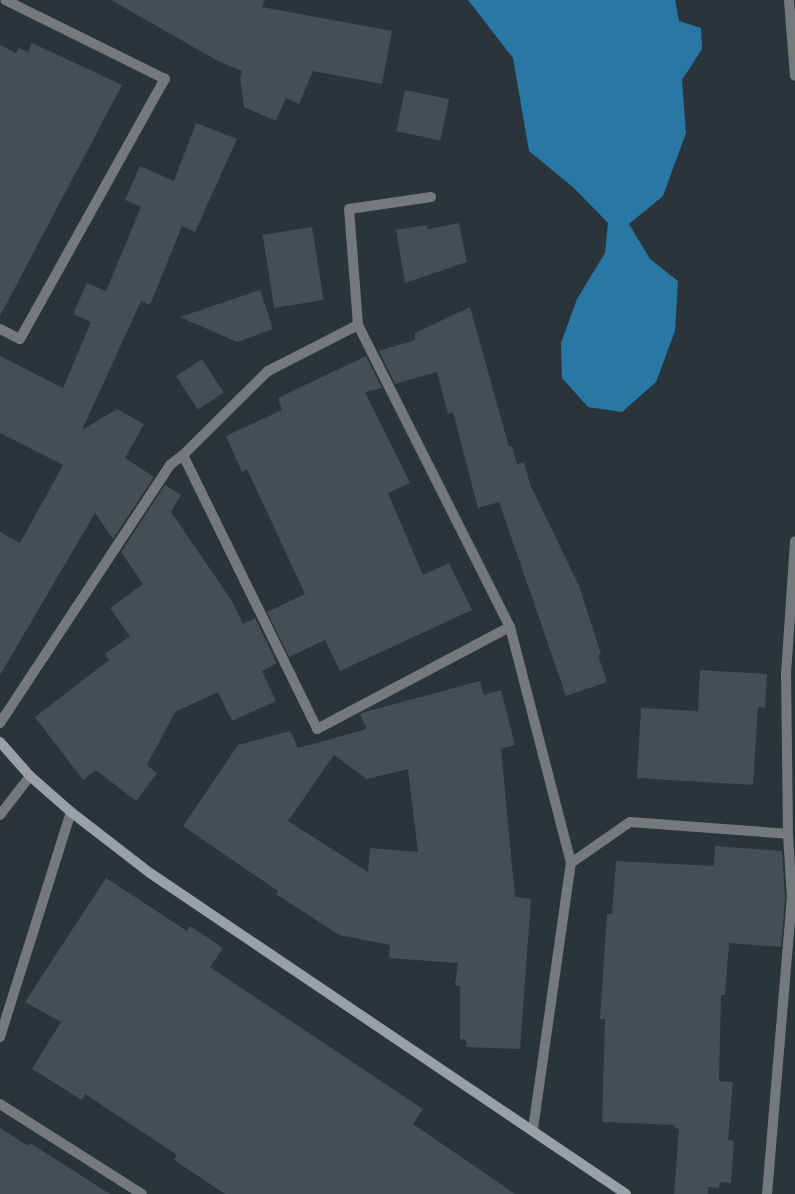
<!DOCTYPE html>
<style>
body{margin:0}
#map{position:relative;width:795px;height:1194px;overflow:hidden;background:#2a343b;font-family:Cabin,sans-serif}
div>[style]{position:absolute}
.water>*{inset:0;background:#2877a5}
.building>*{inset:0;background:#444e55;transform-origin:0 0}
.street>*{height:10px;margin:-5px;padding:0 5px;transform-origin:5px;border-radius:5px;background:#74797c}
.secondary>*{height:10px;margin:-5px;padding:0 5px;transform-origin:5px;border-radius:5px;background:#99a0a6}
span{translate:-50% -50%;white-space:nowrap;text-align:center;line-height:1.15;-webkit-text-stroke:4.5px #171b1e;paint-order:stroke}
</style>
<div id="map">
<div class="water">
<i style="clip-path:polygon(468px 0,675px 0,679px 21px,701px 28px,702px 49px,682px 80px,686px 133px,663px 196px,629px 224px,650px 259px,678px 281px,675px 331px,656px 382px,622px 412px,588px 407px,562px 378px,561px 343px,577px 299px,605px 253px,608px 223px,574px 188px,529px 151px,513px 58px)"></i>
</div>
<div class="building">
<i style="clip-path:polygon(111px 0,265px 0,262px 7px,392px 31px,382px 84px,313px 71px,299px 104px,286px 98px,276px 121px,244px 107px,240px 77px,242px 71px,218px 61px)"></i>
<i style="clip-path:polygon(32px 43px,122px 85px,0 316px,0 45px,16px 53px,19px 48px,28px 52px)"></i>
<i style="left:405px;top:90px;width:45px;height:42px;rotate:12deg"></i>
<i style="clip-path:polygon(196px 123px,237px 139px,195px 232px,182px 226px,150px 305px,141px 301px,82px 430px,117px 409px,144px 424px,125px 458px,154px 477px,113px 539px,95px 513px,0 675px,0 532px,20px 543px,63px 465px,0 433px,0 356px,63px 388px,91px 322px,73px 314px,87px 283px,106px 291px,141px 207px,125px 200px,140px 166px,174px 181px)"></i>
<i style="clip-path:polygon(459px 223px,467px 262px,405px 283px,396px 230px,426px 225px,428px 229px)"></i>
<i style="left:312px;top:227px;width:74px;height:50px;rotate:81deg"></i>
<i style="clip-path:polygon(260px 290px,273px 329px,237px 342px,180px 317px)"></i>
<i style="clip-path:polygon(470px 307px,509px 447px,512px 446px,517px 464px,524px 462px,530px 484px,579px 586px,601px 654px,598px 655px,607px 682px,566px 696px,499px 502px,478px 508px,453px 412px,448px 414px,437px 372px,395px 384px,379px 351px,415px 340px,415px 333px)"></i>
<i style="clip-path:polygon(366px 356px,382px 388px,365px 392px,410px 483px,388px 493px,423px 575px,449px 563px,472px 610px,340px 671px,325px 640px,289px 657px,267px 612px,305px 594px,247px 469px,242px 472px,226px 436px,282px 410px,278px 398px)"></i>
<i style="left:202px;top:359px;width:40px;height:31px;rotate:57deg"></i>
<i style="clip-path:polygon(165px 485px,181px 495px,171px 512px,232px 601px,243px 624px,255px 618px,277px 663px,262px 671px,276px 701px,232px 721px,218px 692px,175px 712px,147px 765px,157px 773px,136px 801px,96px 770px,83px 780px,35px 717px,109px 660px,105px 654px,130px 636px,110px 608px,143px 584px,121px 552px)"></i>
<i style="clip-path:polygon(700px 670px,767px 674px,765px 708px,758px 707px,753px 785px,637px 778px,641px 708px,698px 711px)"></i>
<i style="clip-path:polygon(evenodd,480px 681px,484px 695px,501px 690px,515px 745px,501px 749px,515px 897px,531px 899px,520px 1049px,466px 1047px,466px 1040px,460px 1039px,460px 986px,455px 985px,458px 963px,389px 958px,390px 945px,339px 935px,276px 894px,278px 891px,183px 826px,238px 745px,290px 731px,298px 748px,367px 729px,360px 714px,365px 712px,480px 681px,334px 755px,367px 779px,408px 769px,418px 852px,370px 848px,368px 872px,288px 821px,334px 755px)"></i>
<i style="clip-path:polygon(715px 846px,782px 851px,785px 899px,781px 947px,729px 943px,725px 995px,721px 995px,719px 1081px,733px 1082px,728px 1140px,734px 1141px,731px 1183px,720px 1182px,719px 1188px,708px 1187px,708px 1194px,674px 1194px,679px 1129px,674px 1128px,675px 1125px,602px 1122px,605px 1019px,600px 1019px,607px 914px,612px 914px,616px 861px,714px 866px)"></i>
<i style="clip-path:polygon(106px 878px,187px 931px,190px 926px,223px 948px,210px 967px,423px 1109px,413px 1124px,515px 1194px,225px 1194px,174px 1160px,177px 1155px,85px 1094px,82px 1100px,32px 1069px,61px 1022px,25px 1002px)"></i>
<i style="clip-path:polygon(0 1128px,28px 1146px,30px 1143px,110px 1194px,0 1194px)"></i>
</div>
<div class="street">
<i style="left:789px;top:0;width:76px;rotate:85.5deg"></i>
<i style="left:358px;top:325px;width:116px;rotate:-94.4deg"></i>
<i style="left:349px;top:209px;width:83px;rotate:-8.3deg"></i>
<i style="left:0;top:329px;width:22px;rotate:27deg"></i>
<i style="left:20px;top:339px;width:298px;rotate:-60.9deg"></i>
<i style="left:165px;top:79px;width:178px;rotate:-153.7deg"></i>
<i style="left:183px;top:455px;width:305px;rotate:63.9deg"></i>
<i style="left:317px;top:729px;width:218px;rotate:-27.9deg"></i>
<i style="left:0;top:723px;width:309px;rotate:-56.6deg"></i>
<i style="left:170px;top:465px;width:16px;rotate:-38deg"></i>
<i style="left:183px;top:455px;width:120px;rotate:-44.7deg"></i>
<i style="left:268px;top:371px;width:101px;rotate:-27.1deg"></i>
<i style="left:358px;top:325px;width:338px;rotate:63.3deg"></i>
<i style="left:510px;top:627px;width:244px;rotate:75.5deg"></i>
<i style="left:571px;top:863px;width:72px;rotate:-34.8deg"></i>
<i style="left:630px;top:822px;width:158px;rotate:4.3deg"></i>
<i style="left:0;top:815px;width:49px;rotate:-52.4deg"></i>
<i style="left:0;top:1037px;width:236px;rotate:-72.5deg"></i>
<i style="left:0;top:1104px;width:168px;rotate:32.4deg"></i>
<i style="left:533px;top:1129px;width:269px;rotate:-81.9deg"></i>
<i style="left:767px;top:1194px;width:296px;rotate:-85.2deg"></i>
<i style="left:792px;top:899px;width:65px;rotate:-93.5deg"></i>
<i style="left:788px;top:834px;width:160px;rotate:-90.7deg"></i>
<i style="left:786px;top:674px;width:133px;rotate:-86.1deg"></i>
</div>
<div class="secondary">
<i style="left:0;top:742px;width:45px;rotate:48.6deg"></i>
<i style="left:30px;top:776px;width:55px;rotate:41.3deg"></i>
<i style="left:71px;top:812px;width:100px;rotate:37.7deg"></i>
<i style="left:150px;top:873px;width:574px;rotate:33.99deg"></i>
</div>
</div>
